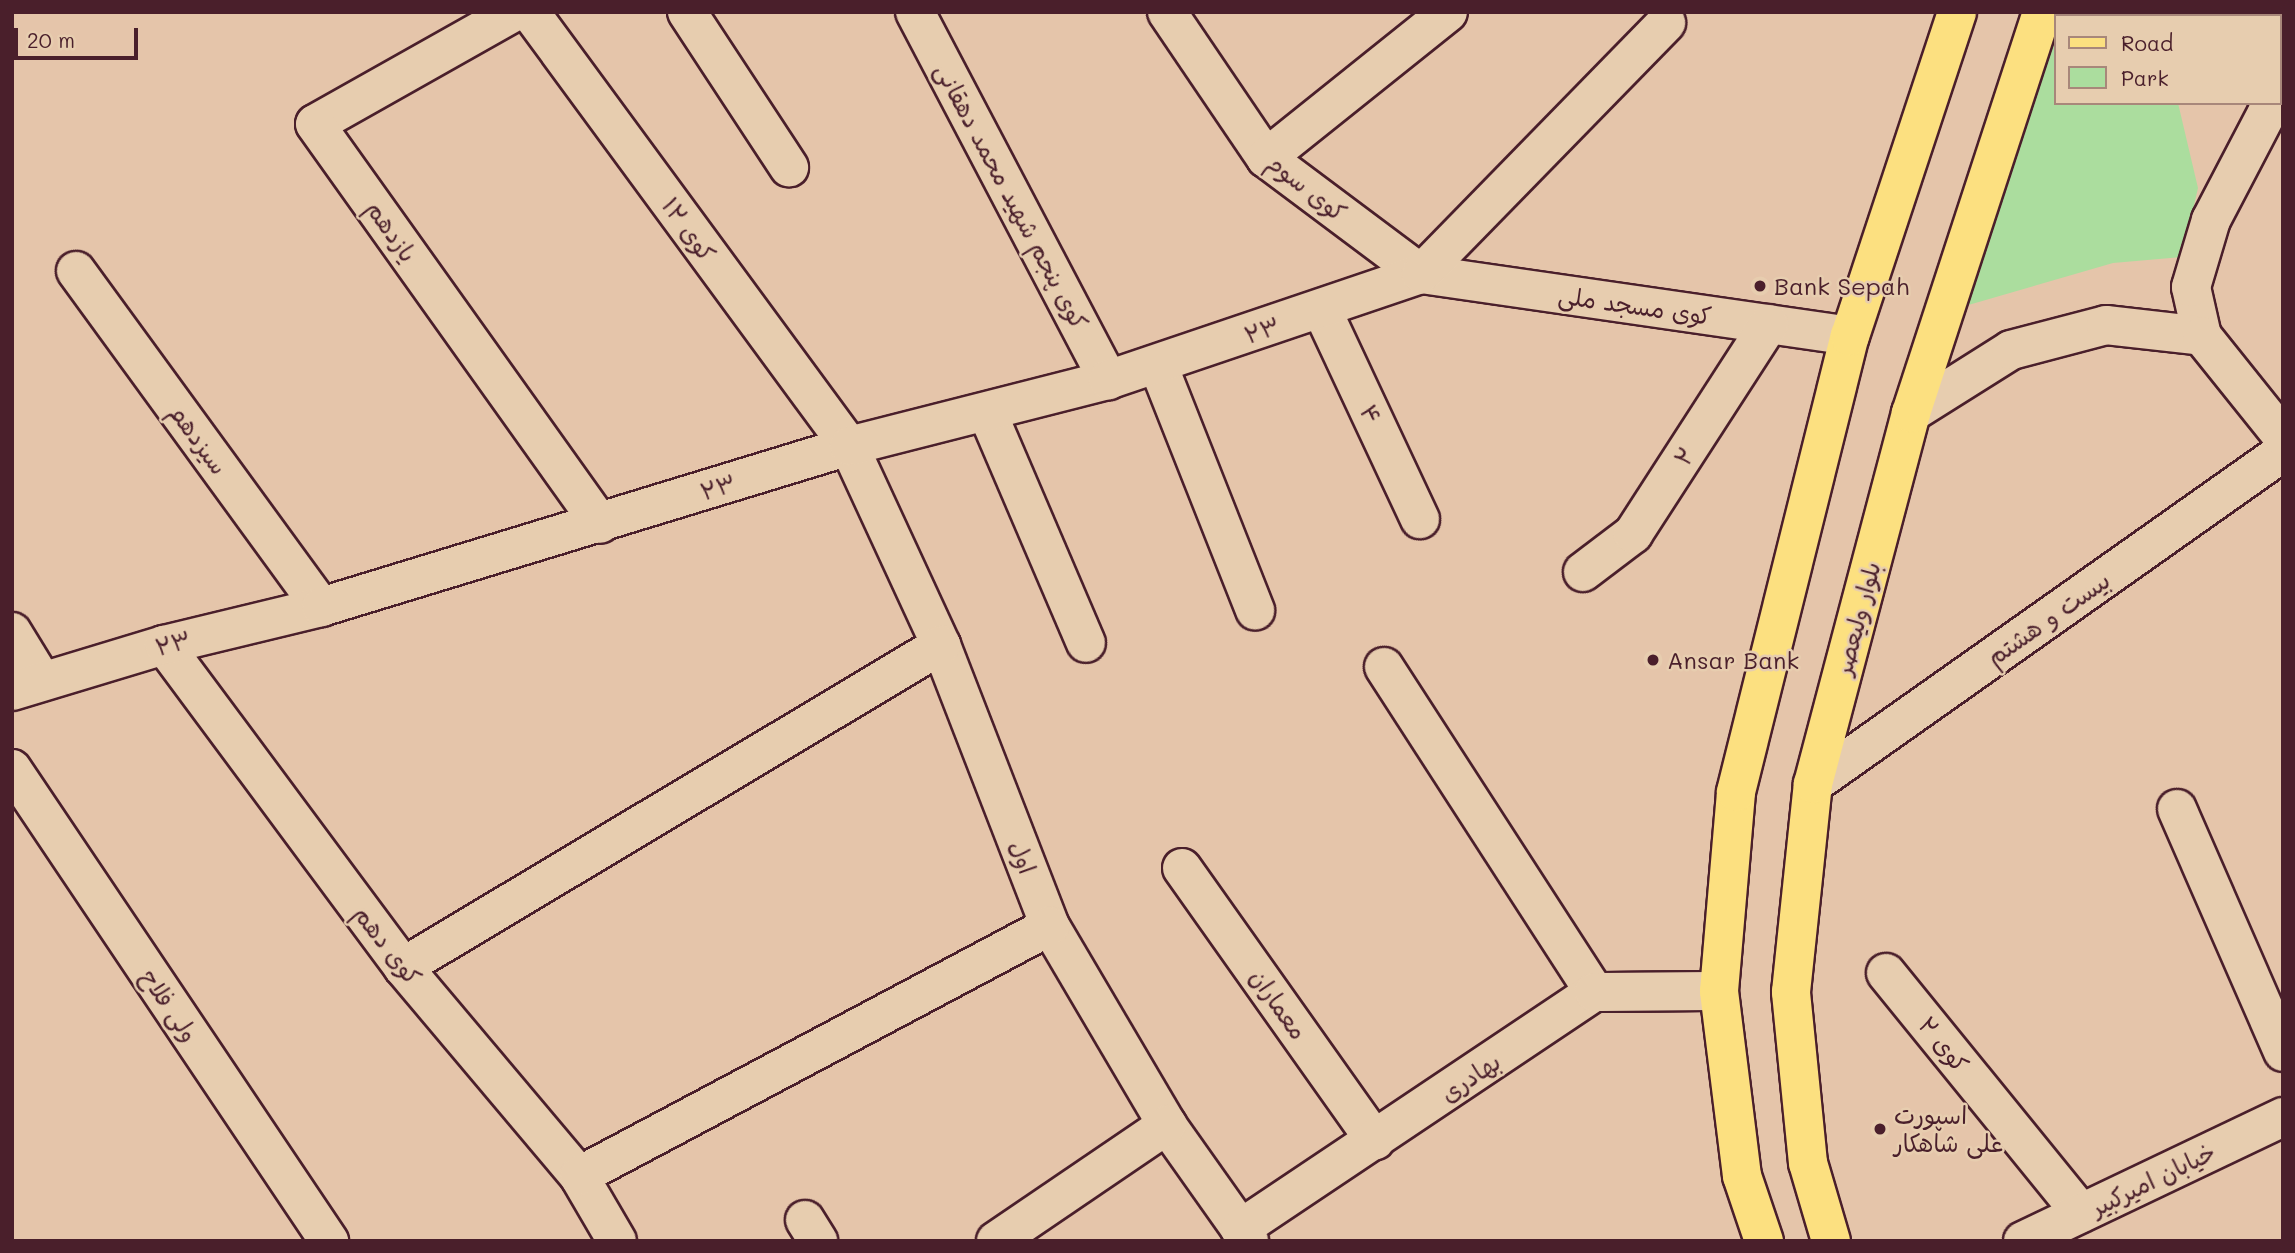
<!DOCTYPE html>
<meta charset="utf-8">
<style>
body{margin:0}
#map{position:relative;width:2295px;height:1253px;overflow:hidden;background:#e5c5aa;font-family:Mali,"Playpen Sans Arabic",sans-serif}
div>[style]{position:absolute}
.green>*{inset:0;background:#abdd9e}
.roads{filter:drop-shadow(2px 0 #4a1f2b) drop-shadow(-2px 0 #4a1f2b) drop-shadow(0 2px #4a1f2b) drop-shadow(0 -2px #4a1f2b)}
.street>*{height:38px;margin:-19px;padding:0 19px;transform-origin:19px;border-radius:19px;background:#e7cdaf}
.secondary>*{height:38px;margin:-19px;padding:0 19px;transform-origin:19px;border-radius:19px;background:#e7cdaf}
.primary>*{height:38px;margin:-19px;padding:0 19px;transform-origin:19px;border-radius:19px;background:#fce080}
.dots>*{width:19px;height:19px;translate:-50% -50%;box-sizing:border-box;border:4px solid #e7cdaf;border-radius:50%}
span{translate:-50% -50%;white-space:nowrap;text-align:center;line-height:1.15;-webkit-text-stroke:5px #e7cdaf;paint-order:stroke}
.street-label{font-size:24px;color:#4a1f2b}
.poi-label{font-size:24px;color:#4a1f2b}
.left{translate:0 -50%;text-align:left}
.frame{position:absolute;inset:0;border:14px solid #4a1f2b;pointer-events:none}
.legend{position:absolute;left:2054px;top:14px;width:228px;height:91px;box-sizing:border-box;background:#e7cdaf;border:2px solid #a8877a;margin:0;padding:9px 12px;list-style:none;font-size:21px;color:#4a1f2b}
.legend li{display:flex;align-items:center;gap:14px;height:35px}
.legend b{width:35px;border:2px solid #a8877a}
.scale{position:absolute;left:14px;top:28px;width:124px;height:32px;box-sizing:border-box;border:4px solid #4a1f2b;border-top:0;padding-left:9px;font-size:21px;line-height:24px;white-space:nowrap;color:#4a1f2b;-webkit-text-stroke:5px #e7cdaf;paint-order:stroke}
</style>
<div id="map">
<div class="green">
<i style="clip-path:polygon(2083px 12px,2156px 12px,2157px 16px,2063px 16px)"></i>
<i style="clip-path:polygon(2055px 39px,2055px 103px,2178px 103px,2198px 188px,2182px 257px,2113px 263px,1965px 306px)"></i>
</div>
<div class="roads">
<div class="street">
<i style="left:514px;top:12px;width:228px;rotate:150.6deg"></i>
<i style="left:315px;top:124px;width:491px;rotate:54.5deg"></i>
<i style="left:530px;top:12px;width:539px;rotate:53.68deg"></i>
<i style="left:849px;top:446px;width:219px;rotate:65.2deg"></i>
<i style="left:941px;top:645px;width:301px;rotate:68.8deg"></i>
<i style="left:1050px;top:926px;width:231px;rotate:59.5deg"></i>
<i style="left:1167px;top:1125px;width:142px;rotate:54.7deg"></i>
<i style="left:687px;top:12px;width:186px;rotate:56.7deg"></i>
<i style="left:915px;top:12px;width:416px;rotate:62.3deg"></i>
<i style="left:1167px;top:12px;width:176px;rotate:55.9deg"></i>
<i style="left:1266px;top:158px;width:194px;rotate:36.8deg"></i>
<i style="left:1421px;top:274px;width:433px;rotate:8.2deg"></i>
<i style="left:1266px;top:158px;width:233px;rotate:-38.7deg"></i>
<i style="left:76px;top:271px;width:416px;rotate:53.9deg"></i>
<i style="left:1322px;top:310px;width:231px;rotate:64.9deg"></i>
<i style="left:1158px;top:365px;width:264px;rotate:68.4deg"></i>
<i style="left:987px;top:412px;width:251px;rotate:66.8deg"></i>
<i style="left:1583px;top:572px;width:63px;rotate:-37.2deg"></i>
<i style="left:1633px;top:534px;width:250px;rotate:-57.1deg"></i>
<i style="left:12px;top:632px;width:57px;rotate:58.5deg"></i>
<i style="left:164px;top:645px;width:401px;rotate:53.4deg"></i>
<i style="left:403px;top:967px;width:273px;rotate:49.9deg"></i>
<i style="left:579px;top:1176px;width:75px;rotate:59.7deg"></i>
<i style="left:1384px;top:667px;width:387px;rotate:57.1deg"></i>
<i style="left:12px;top:691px;width:159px;rotate:-16.8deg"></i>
<i style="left:164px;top:645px;width:162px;rotate:-13.6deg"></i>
<i style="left:321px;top:607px;width:552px;rotate:-16.96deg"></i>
<i style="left:849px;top:446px;width:267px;rotate:-14.3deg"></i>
<i style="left:1108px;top:380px;width:330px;rotate:-18.7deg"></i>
<i style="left:1421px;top:274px;width:351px;rotate:-45.7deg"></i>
<i style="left:12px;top:769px;width:569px;rotate:56.11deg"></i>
<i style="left:1813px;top:784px;width:575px;rotate:-35.24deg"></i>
<i style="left:2177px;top:809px;width:265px;rotate:66.4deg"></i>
<i style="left:1182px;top:868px;width:334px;rotate:54.7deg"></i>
<i style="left:403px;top:967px;width:627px;rotate:-30.9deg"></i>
<i style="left:1886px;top:973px;width:309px;rotate:50.9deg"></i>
<i style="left:579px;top:1176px;width:533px;rotate:-27.96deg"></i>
<i style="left:805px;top:1220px;width:25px;rotate:58deg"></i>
<i style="left:1240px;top:1229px;width:426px;rotate:-33.8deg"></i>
<i style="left:1594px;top:992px;width:125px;rotate:-0.5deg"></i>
<i style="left:996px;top:1241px;width:207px;rotate:-34.2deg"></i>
</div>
<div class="secondary">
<i style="left:2189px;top:12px;width:5px;rotate:53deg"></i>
<i style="left:2202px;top:336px;width:50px;rotate:-102.7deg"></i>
<i style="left:2191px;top:287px;width:70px;rotate:-73.4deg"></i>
<i style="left:2211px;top:220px;width:121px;rotate:-62.4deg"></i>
<i style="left:2267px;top:113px;width:16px;rotate:-40deg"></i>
<i style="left:1911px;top:413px;width:118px;rotate:-32.2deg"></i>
<i style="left:2011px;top:350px;width:98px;rotate:-14.7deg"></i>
<i style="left:2106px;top:325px;width:97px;rotate:6.5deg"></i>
<i style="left:2202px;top:336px;width:129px;rotate:51.3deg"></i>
<i style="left:2023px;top:1241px;width:288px;rotate:-25.5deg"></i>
</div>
<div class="primary">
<i style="left:1764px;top:1241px;width:69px;rotate:-108.7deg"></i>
<i style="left:1742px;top:1176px;width:186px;rotate:-97.1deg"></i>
<i style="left:1719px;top:991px;width:200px;rotate:-85.1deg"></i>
<i style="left:1736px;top:792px;width:470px;rotate:-76deg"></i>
<i style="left:1850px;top:336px;width:341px;rotate:-71.7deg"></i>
<i style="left:1831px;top:1241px;width:81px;rotate:-106.4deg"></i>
<i style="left:1808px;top:1163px;width:172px;rotate:-95.7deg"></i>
<i style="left:1791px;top:992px;width:209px;rotate:-84deg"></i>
<i style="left:1813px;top:784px;width:384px;rotate:-75.2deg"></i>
<i style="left:1911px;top:413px;width:422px;rotate:-71.9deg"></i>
</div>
</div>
<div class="dots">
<i style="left:1760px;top:286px;background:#4a1f2b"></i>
<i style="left:1653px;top:660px;background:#4a1f2b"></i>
<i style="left:1880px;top:1129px;background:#4a1f2b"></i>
</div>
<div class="street-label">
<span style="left:1307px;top:187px;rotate:38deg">کوی سوم</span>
<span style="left:1012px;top:196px;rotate:62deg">کوی پنجم شهید محمد دهقانی</span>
<span style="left:689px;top:229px;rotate:54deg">کوی ۱۲</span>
<span style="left:392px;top:231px;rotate:55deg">یازدهم</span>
<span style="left:1635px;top:305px;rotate:8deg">کوی مسجد ملی</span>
<span style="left:1262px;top:330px;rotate:-19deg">۲۳</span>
<span style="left:1371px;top:414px;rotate:65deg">۴</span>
<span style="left:199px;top:439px;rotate:54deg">سیزدهم</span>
<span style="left:1684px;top:456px;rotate:-57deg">۲</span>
<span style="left:718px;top:487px;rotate:-17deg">۲۳</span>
<span style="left:1857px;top:618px;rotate:-75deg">بلوار ولیعصر</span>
<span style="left:2048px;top:618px;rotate:-35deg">بیست و هشتم</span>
<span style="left:173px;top:643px;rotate:-15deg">۲۳</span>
<span style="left:1023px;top:857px;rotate:69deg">اول</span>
<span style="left:388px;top:945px;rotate:52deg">کوی دهم</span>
<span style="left:1279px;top:1004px;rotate:55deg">معماران</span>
<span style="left:170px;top:1005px;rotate:56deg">ولی فلاح</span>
<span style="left:1944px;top:1044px;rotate:51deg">کوی ۲</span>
<span style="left:1470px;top:1077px;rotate:-34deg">بهادری</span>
<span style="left:2153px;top:1179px;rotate:-26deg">خیابان امیرکبیر</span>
</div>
<div class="poi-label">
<span class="left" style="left:1774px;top:286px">Bank Sepah</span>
<span class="left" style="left:1667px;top:660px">Ansar Bank</span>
<span class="left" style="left:1894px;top:1129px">اسپورت<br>علی شاهکار</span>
</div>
<div class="frame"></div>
<ul class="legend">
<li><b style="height:9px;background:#fce080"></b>Road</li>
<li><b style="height:19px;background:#abdd9e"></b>Park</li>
</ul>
<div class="scale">20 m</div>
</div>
